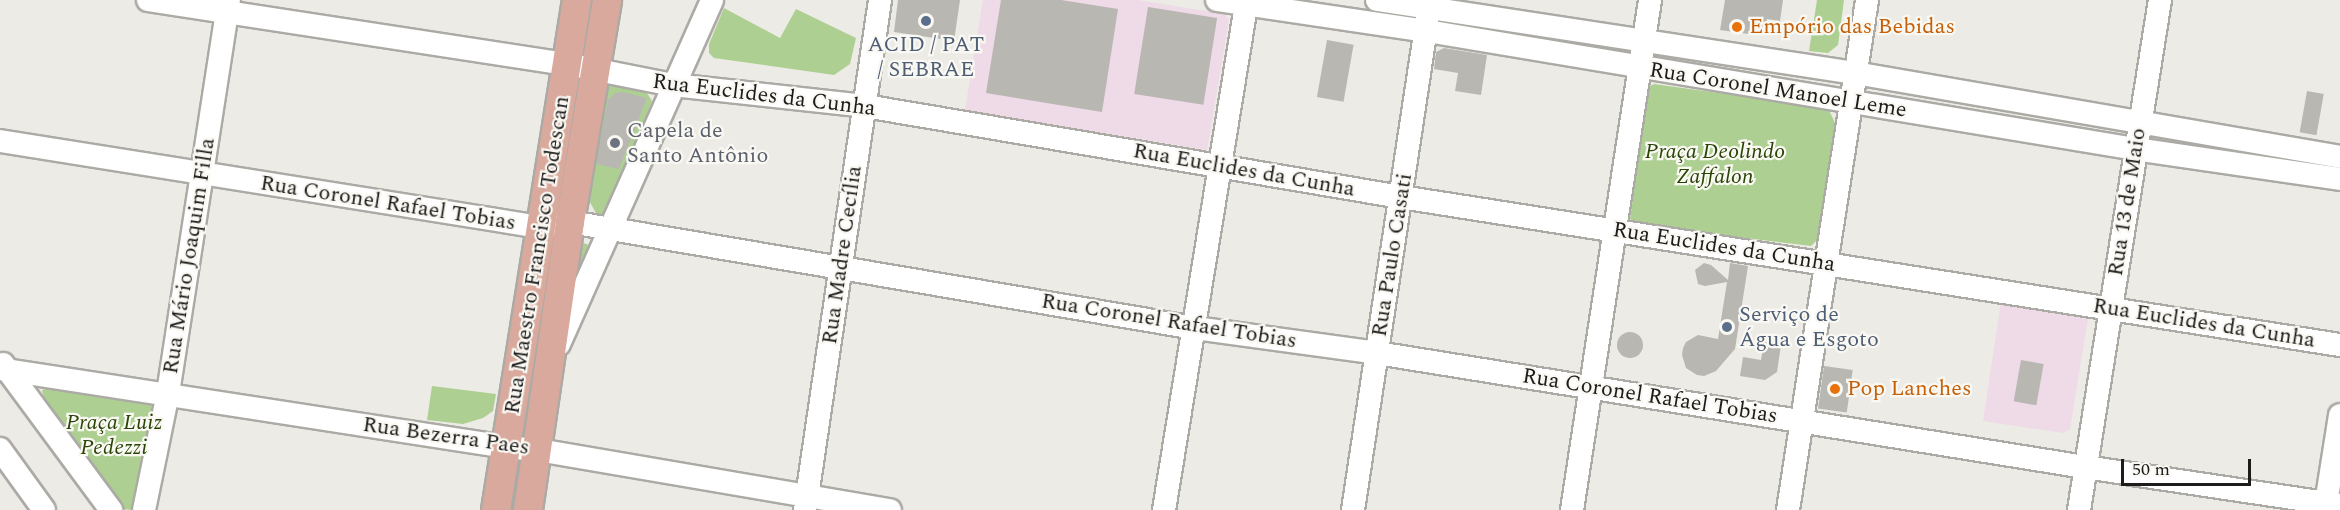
<!DOCTYPE html>
<meta charset="utf-8">
<style>
body{margin:0}
#map{position:relative;width:2340px;height:510px;overflow:hidden;background:#edebe5;font-family:Spectral,serif}
div>[style]{position:absolute}
.education>*{inset:0;background:#efdae8}
.green>*{inset:0;background:#add092}
.building>*{inset:0;background:#b8b7b1;transform-origin:0 0}
.round{border-radius:50%}
.roads{filter:drop-shadow(2px 0 #acaaa5) drop-shadow(-2px 0 #acaaa5) drop-shadow(0 2px #acaaa5) drop-shadow(0 -2px #acaaa5)}
.minor>*{height:22px;margin:-11px;padding:0 11px;transform-origin:11px;border-radius:11px;background:#fff}
.major>*{height:28px;margin:-14px;padding:0 14px;transform-origin:14px;border-radius:14px;background:#d8a99c}
.dots>*{width:16px;height:16px;translate:-50% -50%;box-sizing:border-box;border:3px solid #faf8f3;border-radius:50%}
span{translate:-50% -50%;white-space:nowrap;text-align:center;line-height:1.15;-webkit-text-stroke:4.5px #faf8f3;paint-order:stroke}
.food-label{font-size:22px;color:#c56008}
.left{translate:0 -50%;text-align:left}
.service-label{font-size:22px;color:#4e5e75}
.street-label{font-size:22px;color:#1d1c1a}
.worship-label{font-size:22px;color:#5b616d}
.park-label{font-size:22px;color:#294506;font-style:italic}
.scale{position:absolute;left:2121px;top:459px;width:130px;height:27px;box-sizing:border-box;border:3px solid #1d1c1a;border-top:0;padding-left:8px;font-size:18px;line-height:21px;white-space:nowrap;color:#1d1c1a;-webkit-text-stroke:4px #faf8f3;paint-order:stroke}
</style>
<div id="map">
<div class="education">
<i style="clip-path:polygon(983px 0,1138px 0,1224px 14px,1229px 20px,1207px 150px,965px 110px)"></i>
<i style="clip-path:polygon(2002px 295px,2089px 312px,2070px 429px,2063px 433px,1983px 421px)"></i>
</div>
<div class="green">
<i style="clip-path:polygon(1817px 0,1844px 0,1838px 45px,1828px 53px,1809px 51px)"></i>
<i style="clip-path:polygon(724px 8px,780px 38px,796px 9px,856px 38px,850px 64px,834px 75px,714px 58px,709px 53px,709px 44px)"></i>
<i style="clip-path:polygon(1654px 84px,1828px 108px,1835px 123px,1817px 240px,1811px 246px,1639px 225px,1630px 219px,1648px 87px)"></i>
<i style="clip-path:polygon(618px 85px,647px 93px,652px 101px,606px 217px,597px 215px,586px 195px,603px 90px,608px 86px)"></i>
<i style="clip-path:polygon(578px 242px,587px 244px,590px 250px,573px 292px)"></i>
<i style="clip-path:polygon(432px 386px,496px 394px,493px 411px,483px 418px,463px 424px,427px 420px)"></i>
<i style="clip-path:polygon(49px 388px,151px 405px,153px 412px,136px 506px,132px 510px,123px 509px,43px 395px,42px 390px)"></i>
</div>
<div class="building">
<i style="clip-path:polygon(898px 0,960px 0,954px 41px,894px 32px)"></i>
<i style="clip-path:polygon(1001px 0,1061px 0,1118px 9px,1102px 112px,986px 93px)"></i>
<i style="clip-path:polygon(1725px 0,1783px 0,1780px 21px,1767px 19px,1766px 27px,1750px 25px,1749px 34px,1720px 30px)"></i>
<i style="left:1148px;top:7px;width:70px;height:88px;rotate:9deg"></i>
<i style="left:1327px;top:40px;width:27px;height:58px;rotate:10deg"></i>
<i style="clip-path:polygon(1444px 48px,1487px 55px,1481px 95px,1455px 91px,1458px 73px,1434px 69px,1436px 52px)"></i>
<i style="left:2307px;top:91px;width:17px;height:42px;rotate:10deg"></i>
<i style="clip-path:polygon(623px 92px,647px 98px,619px 169px,596px 164px,608px 100px,615px 93px)"></i>
<i style="clip-path:polygon(1704px 263px,1711px 265px,1728px 280px,1730px 263px,1748px 266px,1735px 349px,1716px 371px,1704px 376px,1697px 375px,1686px 368px,1682px 355px,1683px 348px,1686px 342px,1698px 335px,1718px 339px,1727px 282px,1705px 286px,1698px 284px,1695px 270px)"></i>
<i class="round" style="left:1617px;top:332px;width:26px;height:26px"></i>
<i style="clip-path:polygon(1764px 342px,1781px 345px,1777px 372px,1765px 380px,1740px 376px,1743px 357px,1761px 360px)"></i>
<i style="left:2021px;top:360px;width:23px;height:42px;rotate:10deg"></i>
<i style="left:1824px;top:366px;width:29px;height:43px;rotate:8deg"></i>
</div>
<div class="roads">
<div class="minor">
<i style="left:148px;top:0;width:424px;rotate:8.7deg"></i>
<i style="left:567px;top:64px;width:108px;rotate:11.2deg"></i>
<i style="left:673px;top:85px;width:193px;rotate:6.2deg"></i>
<i style="left:865px;top:106px;width:544px;rotate:9.64deg"></i>
<i style="left:1401px;top:197px;width:951px;rotate:8.96deg"></i>
<i style="left:1217px;top:0;width:212px;rotate:8.4deg"></i>
<i style="left:1427px;top:31px;width:718px;rotate:9.46deg"></i>
<i style="left:2135px;top:149px;width:207px;rotate:8.3deg"></i>
<i style="left:1377px;top:0;width:484px;rotate:8.7deg"></i>
<i style="left:1855px;top:73px;width:492px;rotate:9.8deg"></i>
<i style="left:0;top:141px;width:547px;rotate:9.05deg"></i>
<i style="left:540px;top:227px;width:30px;rotate:-9deg"></i>
<i style="left:570px;top:222px;width:634px;rotate:9.63deg"></i>
<i style="left:1195px;top:328px;width:184px;rotate:7.8deg"></i>
<i style="left:1377px;top:353px;width:717px;rotate:9.15deg"></i>
<i style="left:2085px;top:467px;width:258px;rotate:8.5deg"></i>
<i style="left:559px;top:344px;width:376px;rotate:-66deg"></i>
<i style="left:3px;top:364px;width:182px;rotate:53.5deg"></i>
<i style="left:0;top:369px;width:513px;rotate:8.75deg"></i>
<i style="left:507px;top:447px;width:31px;rotate:6deg"></i>
<i style="left:538px;top:450px;width:357px;rotate:9.7deg"></i>
<i style="left:0;top:449px;width:75px;rotate:54.2deg"></i>
<i style="left:144px;top:510px;width:119px;rotate:-78.4deg"></i>
<i style="left:168px;top:393px;width:398px;rotate:-81.2deg"></i>
<i style="left:805px;top:510px;width:515px;rotate:-81.63deg"></i>
<i style="left:1164px;top:510px;width:517px;rotate:-80.76deg"></i>
<i style="left:1353px;top:510px;width:500px;rotate:-81.4deg"></i>
<i style="left:1572px;top:510px;width:516px;rotate:-81.3deg"></i>
<i style="left:1788px;top:510px;width:516px;rotate:-81.19deg"></i>
<i style="left:2079px;top:510px;width:516px;rotate:-80.98deg"></i>
<i style="left:2325px;top:510px;width:96px;rotate:-81deg"></i>
</div>
<div class="major">
<i style="left:496px;top:510px;width:516px;rotate:-80.98deg"></i>
<i style="left:528px;top:510px;width:291px;rotate:-81.7deg"></i>
<i style="left:570px;top:222px;width:225px;rotate:-80.5deg"></i>
</div>
</div>
<div class="dots">
<i style="left:926px;top:21px;background:#5c6f8a"></i>
<i style="left:1737px;top:27px;background:#e8710a"></i>
<i style="left:615px;top:143px;background:#6b7280"></i>
<i style="left:1727px;top:327px;background:#5c6f8a"></i>
<i style="left:1835px;top:389px;background:#e8710a"></i>
</div>
<div class="food-label">
<span class="left" style="left:1749px;top:27px">Empório das Bebidas</span>
<span class="left" style="left:1847px;top:389px">Pop Lanches</span>
</div>
<div class="service-label">
<span style="left:926px;top:57px">ACID / PAT<br>/ SEBRAE</span>
<span class="left" style="left:1739px;top:327px">Serviço de<br>Água e Esgoto</span>
</div>
<div class="street-label">
<span style="left:1778px;top:90px;rotate:9deg">Rua Coronel Manoel Leme</span>
<span style="left:764px;top:95px;rotate:7deg">Rua Euclides da Cunha</span>
<span style="left:1244px;top:170px;rotate:10deg">Rua Euclides da Cunha</span>
<span style="left:2127px;top:202px;rotate:-81deg">Rua 13 de Maio</span>
<span style="left:388px;top:203px;rotate:9deg">Rua Coronel Rafael Tobias</span>
<span style="left:1724px;top:247px;rotate:9deg">Rua Euclides da Cunha</span>
<span style="left:537px;top:255px;rotate:-81deg">Rua Maestro Francisco Todescan</span>
<span style="left:842px;top:255px;rotate:-82deg">Rua Madre Cecília</span>
<span style="left:1392px;top:255px;rotate:-81deg">Rua Paulo Casati</span>
<span style="left:189px;top:256px;rotate:-81deg">Rua Mário Joaquim Filla</span>
<span style="left:1169px;top:321px;rotate:9deg">Rua Coronel Rafael Tobias</span>
<span style="left:2204px;top:323px;rotate:9deg">Rua Euclides da Cunha</span>
<span style="left:1650px;top:396px;rotate:9deg">Rua Coronel Rafael Tobias</span>
<span style="left:446px;top:436px;rotate:8deg">Rua Bezerra Paes</span>
</div>
<div class="worship-label">
<span class="left" style="left:627px;top:143px">Capela de<br>Santo Antônio</span>
</div>
<div class="park-label">
<span style="left:1715px;top:164px">Praça Deolindo<br>Zaffalon</span>
<span style="left:114px;top:435px">Praça Luiz<br>Pedezzi</span>
</div>
<div class="scale">50 m</div>
</div>
